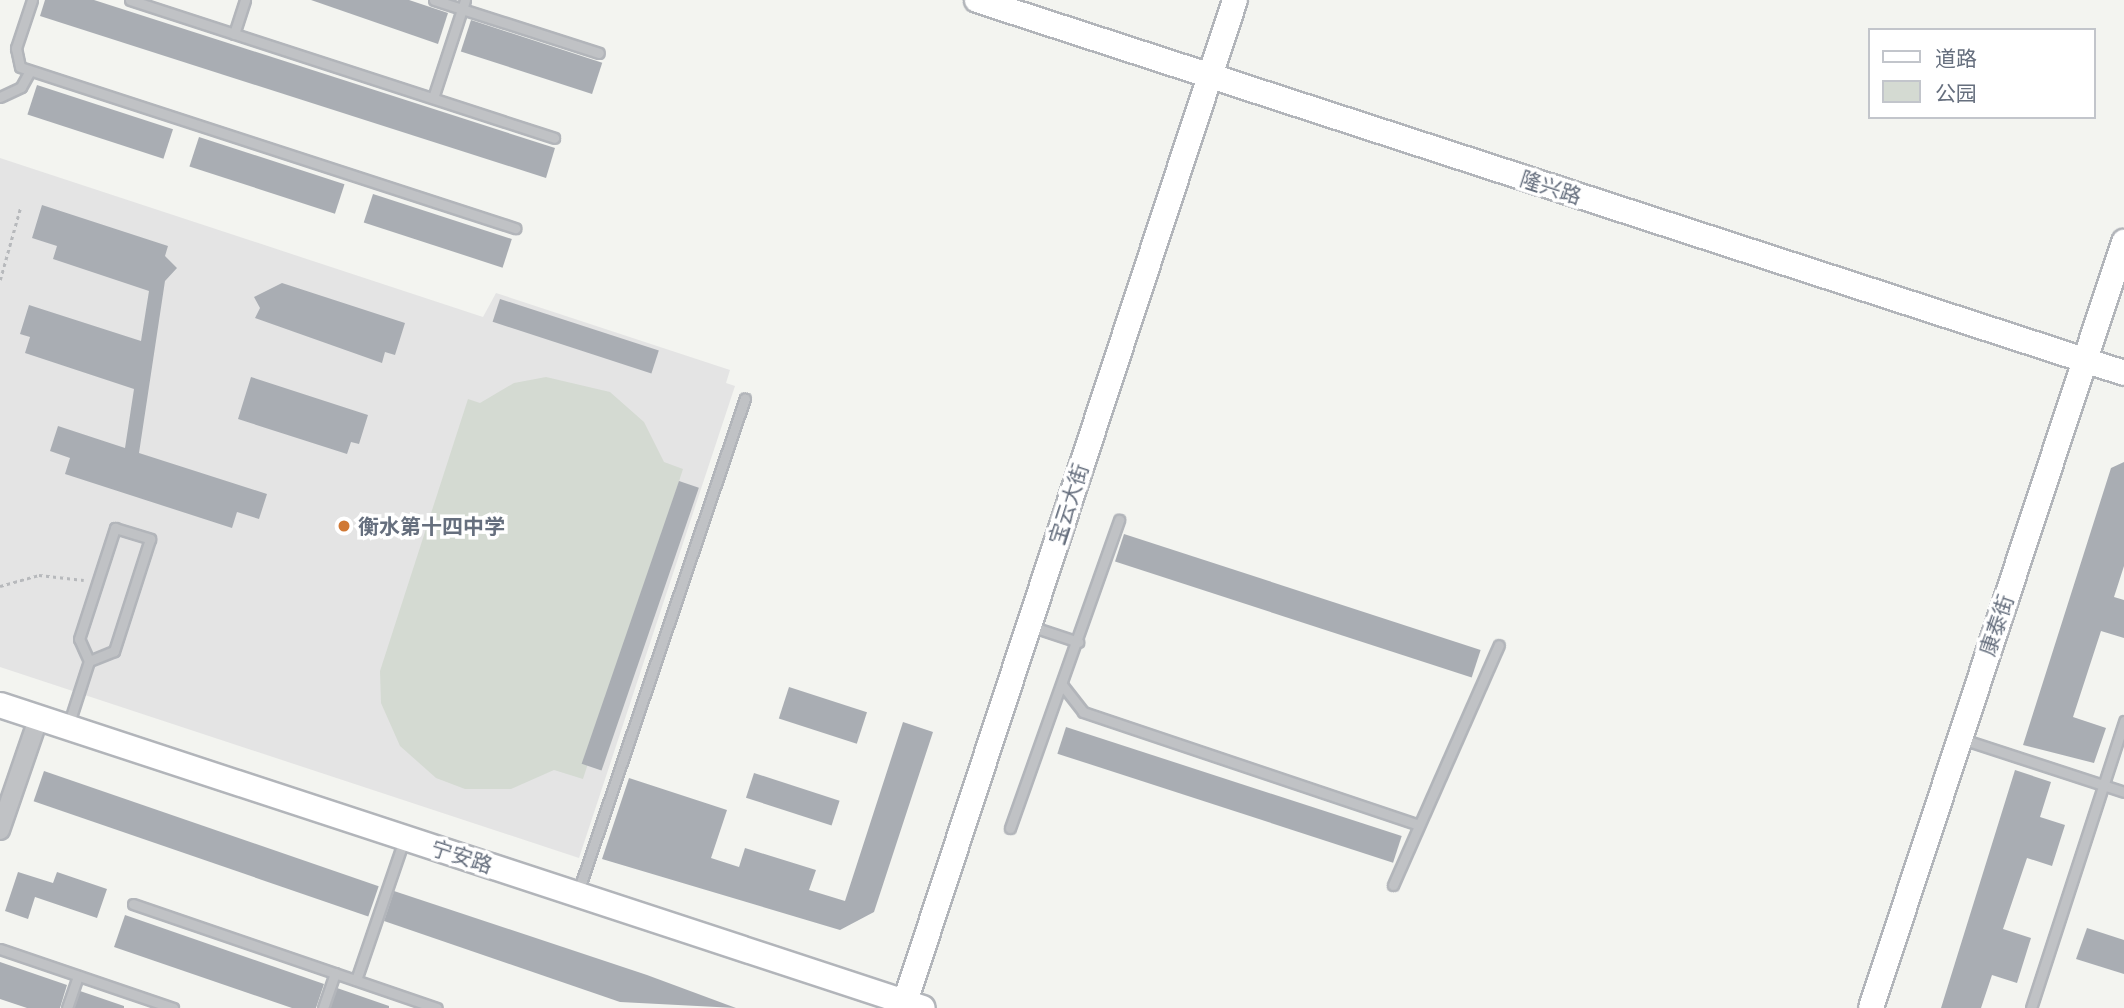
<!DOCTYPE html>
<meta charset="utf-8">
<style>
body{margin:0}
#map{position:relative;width:2124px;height:1008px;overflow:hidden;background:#f3f4f0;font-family:"Golos Text","Noto Sans SC",sans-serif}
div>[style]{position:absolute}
.built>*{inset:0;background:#e4e4e4}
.green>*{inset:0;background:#d4dad2}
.building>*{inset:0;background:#a9adb3;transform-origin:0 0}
.path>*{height:2.5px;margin-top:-1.25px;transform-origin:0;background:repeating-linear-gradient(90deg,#b7b9bc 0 3.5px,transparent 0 7px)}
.roads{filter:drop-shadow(2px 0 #b2b5ba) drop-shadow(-2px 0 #b2b5ba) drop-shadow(0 2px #b2b5ba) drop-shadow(0 -2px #b2b5ba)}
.lane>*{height:9px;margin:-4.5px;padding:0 4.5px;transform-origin:4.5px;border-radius:4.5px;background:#c0c2c5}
.street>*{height:18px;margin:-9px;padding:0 9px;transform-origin:9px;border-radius:9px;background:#c0c2c5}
.secondary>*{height:24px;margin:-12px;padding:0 12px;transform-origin:12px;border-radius:12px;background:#fff}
.dots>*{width:19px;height:19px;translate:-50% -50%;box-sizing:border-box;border:4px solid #fff;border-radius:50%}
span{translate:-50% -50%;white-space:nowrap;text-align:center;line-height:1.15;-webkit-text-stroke:7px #fff;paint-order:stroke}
.street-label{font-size:21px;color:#666f7e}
.poi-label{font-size:21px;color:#666f7e;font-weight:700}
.left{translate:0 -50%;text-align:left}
.legend{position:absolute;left:1868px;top:28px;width:228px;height:91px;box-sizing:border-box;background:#fff;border:2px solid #c2c5cb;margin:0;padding:9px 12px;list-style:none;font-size:21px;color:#666f7e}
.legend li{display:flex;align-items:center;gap:14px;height:35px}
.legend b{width:35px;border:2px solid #c2c5cb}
</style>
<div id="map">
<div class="built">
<i style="clip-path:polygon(0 158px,483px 317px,496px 293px,730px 370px,726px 383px,735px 386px,579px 858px,0 667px)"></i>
</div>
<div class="green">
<i style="clip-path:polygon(546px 377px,610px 392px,644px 422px,664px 462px,683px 469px,583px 779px,554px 770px,511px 789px,465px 789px,436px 778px,400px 746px,381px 703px,380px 671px,468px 399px,480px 403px,514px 383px)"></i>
</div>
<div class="building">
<i style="clip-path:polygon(45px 0,94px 0,555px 148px,546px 178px,40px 16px)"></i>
<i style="clip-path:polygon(311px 0,409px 0,448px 13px,438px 44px)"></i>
<i style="left:471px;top:20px;width:138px;height:33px;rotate:18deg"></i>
<i style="left:37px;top:85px;width:143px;height:31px;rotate:18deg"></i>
<i style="left:199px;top:137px;width:153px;height:31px;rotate:18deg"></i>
<i style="left:373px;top:194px;width:146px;height:30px;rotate:18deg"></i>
<i style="clip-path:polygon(42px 205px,168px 246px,165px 256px,177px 268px,165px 281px,139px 453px,267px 494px,259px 519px,237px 512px,232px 528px,65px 474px,70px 458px,50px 451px,58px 426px,125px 448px,134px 389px,25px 353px,30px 337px,20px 334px,29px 305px,141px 341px,149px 291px,53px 259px,57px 246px,32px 238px)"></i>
<i style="clip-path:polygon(282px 283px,405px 323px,395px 355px,385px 352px,382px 363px,255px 318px,260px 308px,254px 297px)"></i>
<i style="left:500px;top:299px;width:167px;height:24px;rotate:18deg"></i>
<i style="clip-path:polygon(251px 377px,368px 415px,359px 444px,351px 442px,347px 454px,238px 419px)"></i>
<i style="clip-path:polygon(2124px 462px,2124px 566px,2114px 597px,2124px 600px,2124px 638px,2101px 631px,2073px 717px,2106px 728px,2094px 763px,2023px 745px,2111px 468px)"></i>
<i style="left:679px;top:481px;width:21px;height:299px;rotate:19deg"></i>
<i style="left:1124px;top:534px;width:375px;height:29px;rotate:18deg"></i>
<i style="left:789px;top:687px;width:82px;height:33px;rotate:18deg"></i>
<i style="clip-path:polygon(903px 722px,933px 732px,874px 912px,840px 930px,602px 859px,629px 778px,727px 810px,711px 858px,739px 867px,745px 848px,816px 870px,809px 890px,845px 901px)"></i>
<i style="left:1066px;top:727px;width:353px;height:28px;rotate:18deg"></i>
<i style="clip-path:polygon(2015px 770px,2051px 782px,2040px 817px,2065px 825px,2052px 866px,2027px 858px,2003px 929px,2031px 938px,2017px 983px,1992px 975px,1981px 1008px,1941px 1008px)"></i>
<i style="left:44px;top:771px;width:354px;height:32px;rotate:19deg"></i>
<i style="left:754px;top:773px;width:90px;height:26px;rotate:18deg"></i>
<i style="clip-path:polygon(18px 872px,53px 883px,57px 872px,107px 889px,97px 918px,35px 897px,28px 919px,5px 911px)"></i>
<i style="clip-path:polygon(394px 891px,647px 975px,736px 1008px,620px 1002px,384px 921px)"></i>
<i style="clip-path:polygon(125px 915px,324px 984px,316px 1008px,292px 1008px,114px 947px)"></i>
<i style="clip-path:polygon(2087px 928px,2124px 940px,2124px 974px,2076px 959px)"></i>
<i style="clip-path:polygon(0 962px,67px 985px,60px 1008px,27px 1008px,0 999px)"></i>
<i style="clip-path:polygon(337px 988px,389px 1006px,389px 1008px,330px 1008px)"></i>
<i style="clip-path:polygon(80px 991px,124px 1006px,124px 1008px,74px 1008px)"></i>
</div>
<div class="path">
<i style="left:0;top:280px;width:74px;rotate:-74.3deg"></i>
<i style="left:0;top:586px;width:41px;rotate:-15.8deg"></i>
<i style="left:39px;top:575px;width:45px;rotate:6.3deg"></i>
</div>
<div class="roads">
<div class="lane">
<i style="left:32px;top:0;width:51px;rotate:108.4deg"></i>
<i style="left:16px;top:48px;width:19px;rotate:78deg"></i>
<i style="left:20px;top:67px;width:521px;rotate:18.02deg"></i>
<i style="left:130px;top:0;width:446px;rotate:18deg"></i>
<i style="left:434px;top:0;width:173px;rotate:17.8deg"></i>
<i style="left:234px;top:34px;width:36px;rotate:-72deg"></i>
<i style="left:0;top:97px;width:23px;rotate:-25deg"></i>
<i style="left:21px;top:87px;width:18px;rotate:-61deg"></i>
<i style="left:433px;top:98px;width:103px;rotate:-71.9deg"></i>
<i style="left:115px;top:528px;width:37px;rotate:17deg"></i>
<i style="left:150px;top:539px;width:118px;rotate:107.8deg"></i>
<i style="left:114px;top:651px;width:27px;rotate:158deg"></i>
<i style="left:89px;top:661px;width:24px;rotate:-114deg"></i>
<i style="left:79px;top:639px;width:117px;rotate:-72deg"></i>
<i style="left:1030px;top:626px;width:51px;rotate:18.4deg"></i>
<i style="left:1063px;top:686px;width:33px;rotate:52deg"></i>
<i style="left:1083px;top:712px;width:354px;rotate:18.6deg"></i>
<i style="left:68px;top:726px;width:68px;rotate:-72.1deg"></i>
<i style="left:1962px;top:739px;width:170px;rotate:18.1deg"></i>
<i style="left:1010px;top:828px;width:327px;rotate:-70.5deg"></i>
<i style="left:1393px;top:885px;width:262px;rotate:-66.2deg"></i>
<i style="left:578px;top:892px;width:521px;rotate:-71.32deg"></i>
<i style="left:133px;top:904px;width:321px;rotate:18.9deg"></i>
<i style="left:0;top:949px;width:183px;rotate:18.8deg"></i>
<i style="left:356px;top:980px;width:148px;rotate:-71.1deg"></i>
<i style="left:67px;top:1008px;width:34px;rotate:-71deg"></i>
<i style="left:323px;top:1008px;width:37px;rotate:-71deg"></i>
<i style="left:2031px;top:1008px;width:302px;rotate:-72deg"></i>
</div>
<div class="street">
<i style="left:0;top:830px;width:120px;rotate:-71deg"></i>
</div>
<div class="secondary">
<i style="left:977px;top:0;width:1206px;rotate:18.01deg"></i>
<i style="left:0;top:705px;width:971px;rotate:18.17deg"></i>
<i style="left:903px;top:1008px;width:1061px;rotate:-71.77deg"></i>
<i style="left:1871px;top:1008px;width:807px;rotate:-71.72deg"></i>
</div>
</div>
<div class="dots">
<i style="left:344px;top:526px;background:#d07834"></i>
</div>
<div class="street-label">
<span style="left:1551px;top:187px;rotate:18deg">隆兴路</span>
<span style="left:1068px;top:504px;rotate:-72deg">宝云大街</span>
<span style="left:1996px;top:625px;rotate:-71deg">康泰街</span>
<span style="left:462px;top:856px;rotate:18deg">宁安路</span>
</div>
<div class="poi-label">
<span class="left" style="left:358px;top:526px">衡水第十四中学</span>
</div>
<ul class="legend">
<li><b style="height:9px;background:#fff"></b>道路</li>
<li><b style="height:19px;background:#d4dad2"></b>公园</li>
</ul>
</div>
